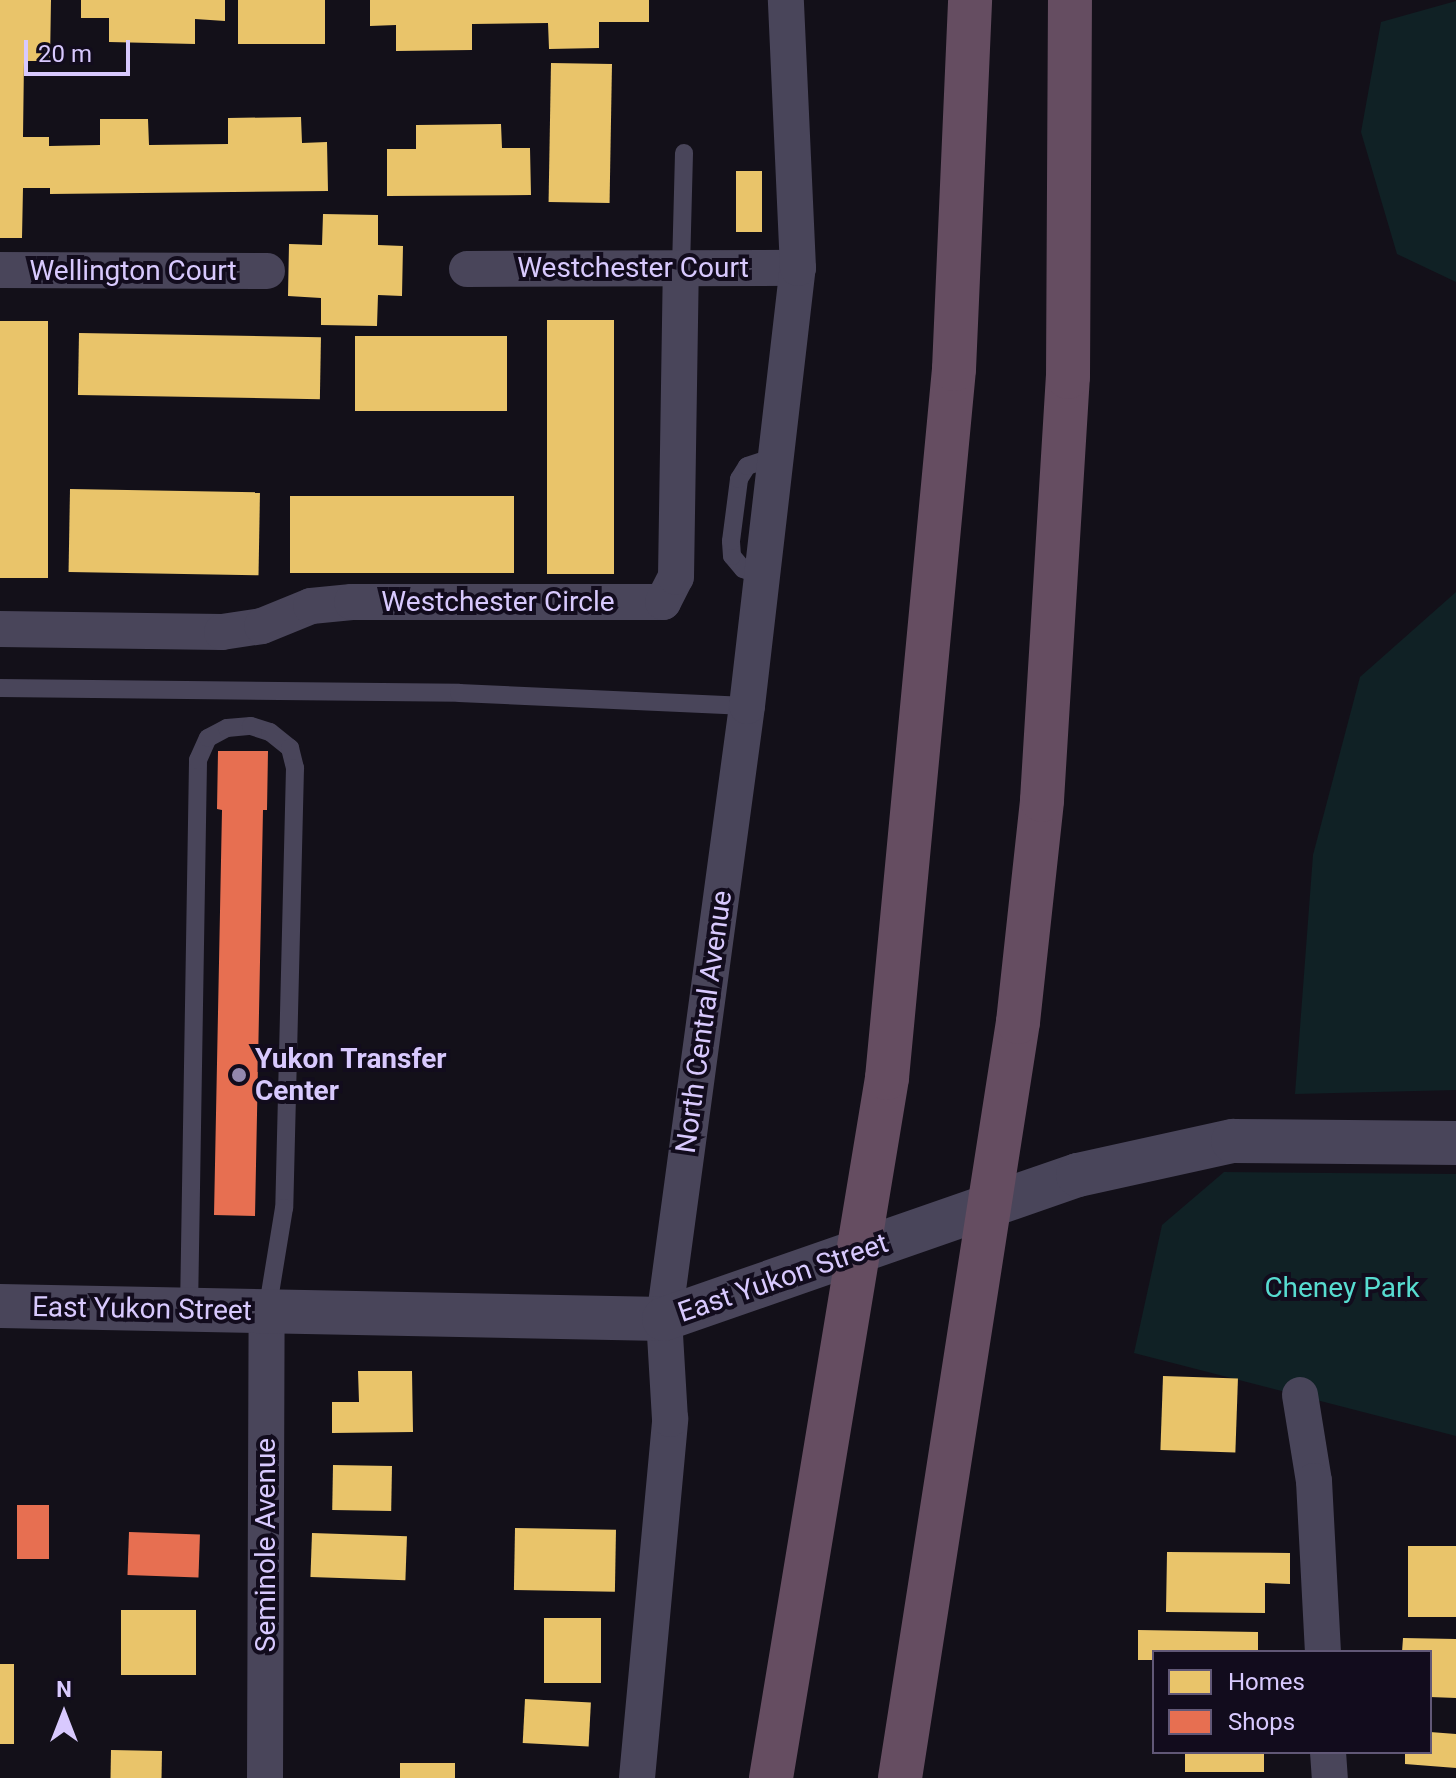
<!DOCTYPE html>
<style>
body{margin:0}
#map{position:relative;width:1456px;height:1778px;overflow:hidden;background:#131019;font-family:Roboto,sans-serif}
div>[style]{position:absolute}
.green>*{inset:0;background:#102125}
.homes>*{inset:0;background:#e9c46a;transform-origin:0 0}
.shops>*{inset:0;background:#e76f51;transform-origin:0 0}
.service>*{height:18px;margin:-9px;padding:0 9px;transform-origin:9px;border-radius:9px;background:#49455a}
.minor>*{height:36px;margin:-18px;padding:0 18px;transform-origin:18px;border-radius:18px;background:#49455a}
.tertiary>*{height:44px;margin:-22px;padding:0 22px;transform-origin:22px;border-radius:22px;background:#49455a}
.motorway>*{height:44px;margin:-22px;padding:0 22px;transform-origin:22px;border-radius:22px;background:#654d61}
.dots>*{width:22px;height:22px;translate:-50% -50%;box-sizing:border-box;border:4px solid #120c1d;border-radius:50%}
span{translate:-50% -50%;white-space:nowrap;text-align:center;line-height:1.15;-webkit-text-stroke:8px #120c1d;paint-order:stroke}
.street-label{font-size:28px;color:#d8c9fe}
.poi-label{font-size:28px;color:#d8c9fe;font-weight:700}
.left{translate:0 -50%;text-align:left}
.park-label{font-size:28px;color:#57dcd0}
.legend{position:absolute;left:1152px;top:1650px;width:280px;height:104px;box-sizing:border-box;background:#120c1d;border:2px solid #615877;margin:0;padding:10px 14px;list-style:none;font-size:24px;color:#d8c9fe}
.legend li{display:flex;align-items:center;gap:16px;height:40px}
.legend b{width:40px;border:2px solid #615877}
.north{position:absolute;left:24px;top:1674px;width:80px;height:80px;-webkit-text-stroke:6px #120c1d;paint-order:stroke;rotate:0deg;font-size:22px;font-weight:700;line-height:32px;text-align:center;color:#d8c9fe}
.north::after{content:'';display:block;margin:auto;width:28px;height:36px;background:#d8c9fe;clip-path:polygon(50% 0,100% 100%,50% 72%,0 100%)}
.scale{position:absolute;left:24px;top:40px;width:106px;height:36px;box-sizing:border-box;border:4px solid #d8c9fe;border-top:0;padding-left:10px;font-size:24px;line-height:28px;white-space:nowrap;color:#d8c9fe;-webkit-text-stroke:6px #120c1d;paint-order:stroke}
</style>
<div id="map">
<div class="green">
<i style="clip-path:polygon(1456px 1px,1456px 282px,1397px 254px,1361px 132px,1381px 22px)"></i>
<i style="clip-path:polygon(1456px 592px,1456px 1090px,1295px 1094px,1313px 855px,1360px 677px)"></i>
<i style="clip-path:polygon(1224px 1172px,1456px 1174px,1456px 1436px,1134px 1353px,1162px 1225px)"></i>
</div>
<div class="homes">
<i style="clip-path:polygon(0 0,51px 0,50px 61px,24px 61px,23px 137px,49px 137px,49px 146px,100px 145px,100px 119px,148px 119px,149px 145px,228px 144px,228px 118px,301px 117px,302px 143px,327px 142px,328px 191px,50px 194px,50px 188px,23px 188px,22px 238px,0 238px)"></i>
<i style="clip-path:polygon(81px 0,225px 0,225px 21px,195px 19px,195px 44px,109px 42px,109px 18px,81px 18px)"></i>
<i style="left:238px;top:0;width:87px;height:44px"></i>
<i style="clip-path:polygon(370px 0,649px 0,649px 22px,599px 22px,599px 48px,549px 49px,548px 23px,472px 24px,472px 50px,396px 51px,396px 25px,370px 26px)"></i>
<i style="left:551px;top:63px;width:61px;height:139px;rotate:1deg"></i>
<i style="clip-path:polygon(501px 124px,502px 148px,530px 148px,531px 195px,387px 196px,387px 149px,416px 149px,416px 125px)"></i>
<i style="left:736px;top:171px;width:26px;height:61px"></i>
<i style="clip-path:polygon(323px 214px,378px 215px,378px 245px,403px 246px,402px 296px,378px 295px,377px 326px,321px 325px,321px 298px,288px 296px,289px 244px,322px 245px)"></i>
<i style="left:547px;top:320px;width:67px;height:254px"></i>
<i style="left:0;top:321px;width:48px;height:257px"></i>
<i style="left:79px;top:333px;width:242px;height:62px;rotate:1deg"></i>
<i style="left:507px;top:336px;width:75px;height:152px;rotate:90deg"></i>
<i style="left:70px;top:489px;width:190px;height:83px;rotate:1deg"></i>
<i style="left:290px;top:496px;width:224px;height:77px"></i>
<i style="clip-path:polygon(358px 1371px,412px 1371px,413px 1432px,332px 1433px,332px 1402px,359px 1402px)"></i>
<i style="left:1163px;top:1376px;width:75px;height:74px;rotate:2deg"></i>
<i style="left:333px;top:1465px;width:59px;height:45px;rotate:1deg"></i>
<i style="left:515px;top:1528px;width:101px;height:62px;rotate:1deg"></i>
<i style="left:312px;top:1533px;width:95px;height:44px;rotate:2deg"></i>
<i style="left:1456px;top:1546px;width:71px;height:48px;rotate:90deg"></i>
<i style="clip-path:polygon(1167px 1552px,1290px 1553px,1290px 1584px,1265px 1583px,1265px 1613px,1166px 1612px)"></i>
<i style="left:121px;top:1610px;width:75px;height:65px"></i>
<i style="left:601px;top:1618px;width:65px;height:57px;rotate:90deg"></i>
<i style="clip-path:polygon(1138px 1630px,1258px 1632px,1258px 1652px,1154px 1652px,1154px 1660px,1138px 1660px)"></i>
<i style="clip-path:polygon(1403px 1638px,1456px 1639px,1456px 1698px,1430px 1697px,1430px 1652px,1402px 1652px)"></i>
<i style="left:0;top:1664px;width:14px;height:80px"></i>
<i style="left:525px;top:1699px;width:66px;height:44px;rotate:3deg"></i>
<i style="clip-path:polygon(1430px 1732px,1456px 1734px,1456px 1768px,1405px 1764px,1405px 1752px,1430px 1752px)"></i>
<i style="left:111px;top:1750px;width:51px;height:28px;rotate:1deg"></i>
<i style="left:1185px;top:1752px;width:79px;height:20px"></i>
<i style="left:400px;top:1763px;width:55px;height:15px"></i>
</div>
<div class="shops">
<i style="clip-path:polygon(218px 751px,268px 751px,267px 810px,263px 810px,255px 1216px,214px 1215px,222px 810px,217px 809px)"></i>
<i style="left:17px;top:1505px;width:32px;height:54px"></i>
<i style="left:129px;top:1532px;width:71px;height:43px;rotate:2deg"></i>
</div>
<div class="service">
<i style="left:681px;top:268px;width:115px;rotate:-88.5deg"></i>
<i style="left:762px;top:576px;width:20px;rotate:-160deg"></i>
<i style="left:743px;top:569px;width:17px;rotate:-130deg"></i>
<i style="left:732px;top:556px;width:15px;rotate:-94deg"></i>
<i style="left:731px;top:541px;width:63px;rotate:-82.6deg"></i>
<i style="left:739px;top:479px;width:15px;rotate:-58deg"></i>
<i style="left:747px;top:466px;width:32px;rotate:-18deg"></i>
<i style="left:0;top:688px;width:459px;rotate:0.6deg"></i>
<i style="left:459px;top:693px;width:288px;rotate:2.6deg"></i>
<i style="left:189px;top:1310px;width:550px;rotate:-89.06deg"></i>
<i style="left:198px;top:760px;width:24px;rotate:-66deg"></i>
<i style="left:208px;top:738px;width:21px;rotate:-28deg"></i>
<i style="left:227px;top:728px;width:24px;rotate:-5deg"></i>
<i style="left:251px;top:726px;width:20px;rotate:18deg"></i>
<i style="left:270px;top:732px;width:26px;rotate:39deg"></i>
<i style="left:290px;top:748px;width:21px;rotate:76deg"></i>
<i style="left:295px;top:768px;width:440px;rotate:91.4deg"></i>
<i style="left:284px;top:1208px;width:105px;rotate:99.3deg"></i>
</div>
<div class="minor">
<i style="left:467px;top:269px;width:331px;rotate:-0.2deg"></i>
<i style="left:0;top:270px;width:267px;rotate:0.2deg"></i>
<i style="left:0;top:629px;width:222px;rotate:0.8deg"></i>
<i style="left:222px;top:632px;width:40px;rotate:-8.5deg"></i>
<i style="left:262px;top:626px;width:53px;rotate:-22.2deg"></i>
<i style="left:311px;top:606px;width:41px;rotate:-5.6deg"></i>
<i style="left:352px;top:602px;width:311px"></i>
<i style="left:663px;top:602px;width:28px;rotate:-63deg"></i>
<i style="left:676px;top:577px;width:309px;rotate:-89.1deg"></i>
<i style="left:1300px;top:1395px;width:87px;rotate:80.8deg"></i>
<i style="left:1314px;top:1481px;width:171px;rotate:87deg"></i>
<i style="left:1328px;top:1752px;width:26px;rotate:86deg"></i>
<i style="left:265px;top:1778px;width:466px;rotate:-89.8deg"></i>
<i style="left:637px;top:1778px;width:361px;rotate:-84.7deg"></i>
<i style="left:670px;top:1419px;width:100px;rotate:-93.4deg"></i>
<i style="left:664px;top:1319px;width:619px;rotate:-82.29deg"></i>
<i style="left:747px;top:706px;width:441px;rotate:-83.4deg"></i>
<i style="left:798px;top:268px;width:268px;rotate:-92.6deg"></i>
</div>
<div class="tertiary">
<i style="left:0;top:1306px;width:664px;rotate:1.12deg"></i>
<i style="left:664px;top:1319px;width:438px;rotate:-19.2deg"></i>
<i style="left:1078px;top:1175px;width:159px;rotate:-12.4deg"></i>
<i style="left:1233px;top:1141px;width:223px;rotate:0.5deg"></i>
</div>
<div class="motorway">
<i style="left:771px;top:1778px;width:710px;rotate:-80.59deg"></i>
<i style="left:887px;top:1078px;width:712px;rotate:-84.6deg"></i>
<i style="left:954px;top:369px;width:369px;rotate:-87.5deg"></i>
<i style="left:900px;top:1778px;width:765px;rotate:-81.13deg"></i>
<i style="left:1018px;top:1022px;width:223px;rotate:-83.8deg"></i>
<i style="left:1042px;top:800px;width:424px;rotate:-86.5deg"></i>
<i style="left:1068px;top:377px;width:377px;rotate:-89.7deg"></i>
</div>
<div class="dots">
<i style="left:239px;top:1075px;background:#9388ae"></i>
</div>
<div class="street-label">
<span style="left:633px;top:268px">Westchester Court</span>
<span style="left:133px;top:271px">Wellington Court</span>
<span style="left:498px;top:602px">Westchester Circle</span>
<span style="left:704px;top:1022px;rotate:-82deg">North Central Avenue</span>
<span style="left:783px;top:1278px;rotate:-19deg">East Yukon Street</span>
<span style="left:142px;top:1309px;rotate:1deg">East Yukon Street</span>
<span style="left:266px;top:1545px;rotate:-90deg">Seminole Avenue</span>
</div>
<div class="poi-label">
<span class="left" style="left:255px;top:1075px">Yukon Transfer<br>Center</span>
</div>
<div class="park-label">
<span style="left:1342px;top:1288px">Cheney Park</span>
</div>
<ul class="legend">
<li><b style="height:22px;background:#e9c46a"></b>Homes</li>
<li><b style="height:22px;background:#e76f51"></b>Shops</li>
</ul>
<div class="north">N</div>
<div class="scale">20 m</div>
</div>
